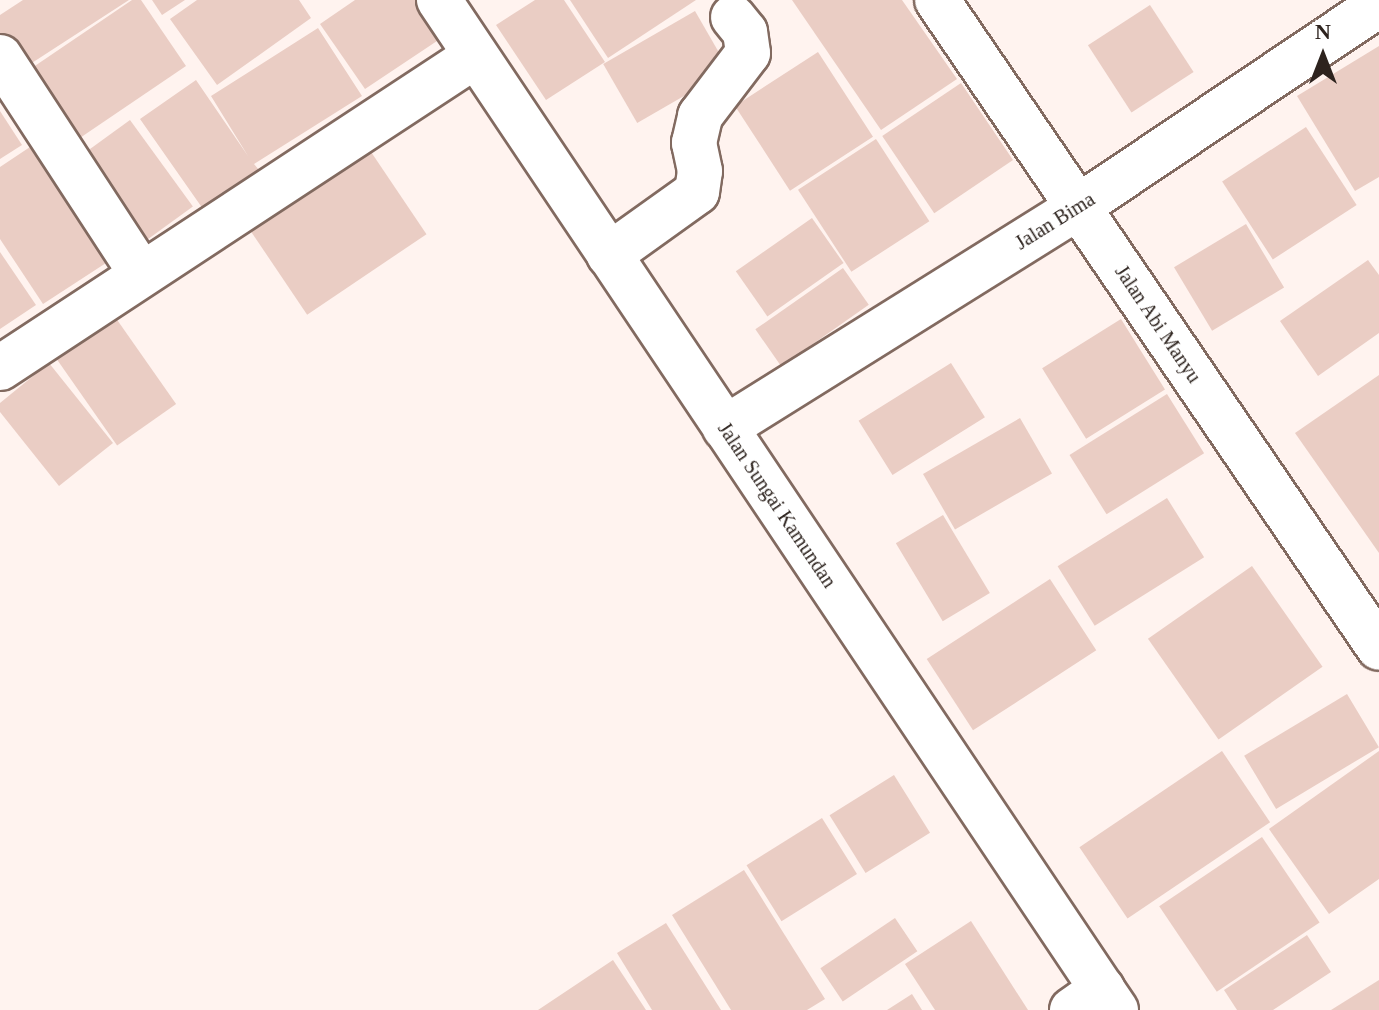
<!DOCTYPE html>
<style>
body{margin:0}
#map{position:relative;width:1379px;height:1010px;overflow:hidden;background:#fff3ef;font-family:"Times New Roman",serif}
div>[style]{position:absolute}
.building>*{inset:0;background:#eacdc4;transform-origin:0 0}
.roads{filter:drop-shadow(2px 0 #826a60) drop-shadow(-2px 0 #826a60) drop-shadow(0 2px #826a60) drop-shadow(0 -2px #826a60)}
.minor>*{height:44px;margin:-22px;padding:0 22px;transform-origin:22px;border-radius:22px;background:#fff}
.major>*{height:44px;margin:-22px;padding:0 22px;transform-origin:22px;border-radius:22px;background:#fff}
span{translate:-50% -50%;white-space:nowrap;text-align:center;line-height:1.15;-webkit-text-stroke:8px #fff;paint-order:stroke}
.street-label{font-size:20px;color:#2d231e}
.north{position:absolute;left:1283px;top:16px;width:80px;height:80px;-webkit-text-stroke:6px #fff;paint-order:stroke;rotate:0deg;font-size:22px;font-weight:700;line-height:32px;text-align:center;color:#2d231e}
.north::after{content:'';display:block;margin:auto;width:28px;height:36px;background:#2d231e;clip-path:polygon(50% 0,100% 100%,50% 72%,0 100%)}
</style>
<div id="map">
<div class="building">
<i style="clip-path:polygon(23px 0,129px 0,21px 70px,0 39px,0 15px)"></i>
<i style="clip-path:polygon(132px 0,141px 0,186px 66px,71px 144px,23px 74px)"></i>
<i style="clip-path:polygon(152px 0,185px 0,162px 15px)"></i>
<i style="clip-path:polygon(197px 0,299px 0,311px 18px,217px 85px,170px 19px)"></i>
<i style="clip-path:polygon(355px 0,417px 0,443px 37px,365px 89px,320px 24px)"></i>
<i style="clip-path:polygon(535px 0,564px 0,605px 62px,546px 100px,496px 25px)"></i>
<i style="clip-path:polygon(570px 0,696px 0,608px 58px)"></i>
<i style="clip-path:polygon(792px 0,902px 0,957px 79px,881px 130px)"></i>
<i style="left:1150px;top:5px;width:80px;height:74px;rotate:57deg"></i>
<i style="left:695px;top:11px;width:68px;height:106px;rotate:60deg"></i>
<i style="clip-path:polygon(318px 28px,362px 96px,254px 164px,259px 170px,203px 209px,140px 119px,196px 80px,248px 156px,211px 96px)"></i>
<i style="clip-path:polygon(1379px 46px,1379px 177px,1355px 191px,1297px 96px)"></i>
<i style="left:818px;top:52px;width:101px;height:99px;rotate:57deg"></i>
<i style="left:961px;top:83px;width:93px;height:95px;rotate:56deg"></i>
<i style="clip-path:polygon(0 111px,22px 145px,0 159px)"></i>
<i style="left:130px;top:120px;width:107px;height:69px;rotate:54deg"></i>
<i style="left:1306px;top:127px;width:93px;height:100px;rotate:57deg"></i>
<i style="left:876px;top:139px;width:98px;height:93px;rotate:57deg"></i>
<i style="left:365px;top:143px;width:110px;height:144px;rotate:56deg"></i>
<i style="clip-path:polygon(30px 147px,106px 263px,43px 304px,0 239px,0 167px)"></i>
<i style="left:812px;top:218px;width:55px;height:93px;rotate:55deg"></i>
<i style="left:1246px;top:224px;width:74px;height:84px;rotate:59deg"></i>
<i style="clip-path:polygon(0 252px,36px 305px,0 329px)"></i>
<i style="clip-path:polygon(1368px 260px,1379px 275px,1379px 333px,1318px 376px,1280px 321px)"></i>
<i style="left:843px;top:268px;width:45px;height:107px;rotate:55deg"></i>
<i style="left:113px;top:314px;width:110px;height:72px;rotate:55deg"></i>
<i style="left:1121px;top:319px;width:83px;height:93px;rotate:58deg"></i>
<i style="clip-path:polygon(49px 363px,113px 443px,59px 486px,0 412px,0 403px)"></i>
<i style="left:951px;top:363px;width:64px;height:109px;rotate:58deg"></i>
<i style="clip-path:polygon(1379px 375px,1379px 553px,1295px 433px)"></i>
<i style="left:1167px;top:394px;width:70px;height:115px;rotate:58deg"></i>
<i style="left:1020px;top:418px;width:64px;height:112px;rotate:60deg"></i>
<i style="left:1167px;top:498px;width:70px;height:129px;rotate:58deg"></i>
<i style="left:943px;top:515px;width:91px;height:55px;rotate:59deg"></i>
<i style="left:1252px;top:566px;width:123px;height:127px;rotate:55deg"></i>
<i style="left:1050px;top:579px;width:85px;height:147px;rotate:57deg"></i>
<i style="left:1347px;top:694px;width:62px;height:120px;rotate:59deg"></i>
<i style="left:1222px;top:751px;width:86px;height:172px;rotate:56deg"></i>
<i style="clip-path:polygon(1379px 751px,1379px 879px,1329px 914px,1269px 829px)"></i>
<i style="left:894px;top:775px;width:68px;height:76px;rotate:58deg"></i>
<i style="left:822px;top:818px;width:66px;height:89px;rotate:58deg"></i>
<i style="left:1262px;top:837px;width:103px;height:124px;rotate:56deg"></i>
<i style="clip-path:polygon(744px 870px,825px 999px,807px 1010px,731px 1010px,672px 915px)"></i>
<i style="left:895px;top:918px;width:40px;height:90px;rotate:56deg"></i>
<i style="clip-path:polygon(971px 921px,1028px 1010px,935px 1010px,905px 964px)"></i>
<i style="clip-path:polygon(666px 923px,721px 1010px,652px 1010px,617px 953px)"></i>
<i style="clip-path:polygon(1307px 935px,1331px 972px,1273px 1010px,1237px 1010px,1224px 990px)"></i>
<i style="clip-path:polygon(613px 960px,646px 1010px,538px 1010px)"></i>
<i style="clip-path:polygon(1379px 980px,1379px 1010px,1331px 1010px)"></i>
<i style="clip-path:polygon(912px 994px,922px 1010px,887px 1010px)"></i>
</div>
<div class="roads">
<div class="minor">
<i style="left:937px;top:0;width:784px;rotate:55.7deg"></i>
<i style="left:0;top:57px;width:258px;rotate:56.9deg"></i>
<i style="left:609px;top:255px;width:108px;rotate:-35.6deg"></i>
<i style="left:697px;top:192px;width:21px;rotate:-82deg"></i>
<i style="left:700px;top:171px;width:29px;rotate:-102deg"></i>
<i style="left:694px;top:143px;width:28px;rotate:-77deg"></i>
<i style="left:700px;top:116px;width:79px;rotate:-52.7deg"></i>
<i style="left:748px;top:53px;width:21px;rotate:-98deg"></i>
<i style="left:745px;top:32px;width:19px;rotate:-129deg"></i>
<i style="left:0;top:368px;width:568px;rotate:-33.3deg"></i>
<i style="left:725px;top:428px;width:416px;rotate:-32deg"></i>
<i style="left:1078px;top:207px;width:362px;rotate:-33.9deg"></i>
<i style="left:1072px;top:1010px;width:37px;rotate:-35deg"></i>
</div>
<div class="major">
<i style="left:439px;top:0;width:1216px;rotate:56.17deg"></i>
</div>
</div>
<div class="street-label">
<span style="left:1055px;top:221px;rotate:-32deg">Jalan Bima</span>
<span style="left:1158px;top:324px;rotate:56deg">Jalan Abi Manyu</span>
<span style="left:777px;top:505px;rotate:56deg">Jalan Sungai Kamundan</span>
</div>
<div class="north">N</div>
</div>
